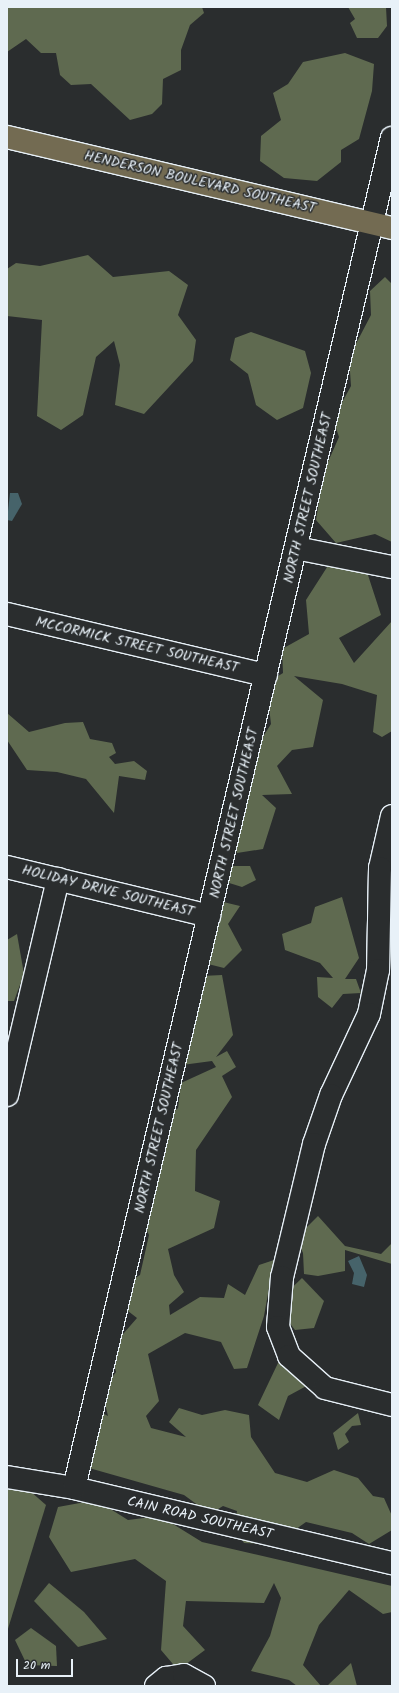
<!DOCTYPE html>
<style>
body{margin:0}
#map{position:relative;width:399px;height:1693px;overflow:hidden;background:#2a2d2e;font-family:Kalam,sans-serif}
div>[style]{position:absolute}
.green>*{inset:0;background:#5f6a50}
.water>*{inset:0;background:#46636a}
.roads{filter:drop-shadow(1px 0 #e8f1f8) drop-shadow(-1px 0 #e8f1f8) drop-shadow(0 1px #e8f1f8) drop-shadow(0 -1px #e8f1f8)}
.minor>*{height:22px;margin:-11px;padding:0 11px;transform-origin:11px;border-radius:11px;background:#2a2d2e}
.major>*{height:22px;margin:-11px;padding:0 11px;transform-origin:11px;border-radius:11px;background:#736b52}
span{translate:-50% -50%;white-space:nowrap;text-align:center;line-height:1.15;-webkit-text-stroke:3px #2a2d2e;paint-order:stroke}
.street-label{font-size:14px;color:#e8f1f8}
.frame{position:absolute;inset:0;border:8px solid #e8f1f8;pointer-events:none}
.scale{position:absolute;left:16px;top:1659px;width:57px;height:18px;box-sizing:border-box;border:2px solid #e8f1f8;border-top:0;padding-left:5px;font-size:12px;line-height:14px;white-space:nowrap;color:#e8f1f8;-webkit-text-stroke:3px #2a2d2e;paint-order:stroke}
</style>
<div id="map">
<div class="green">
<i style="clip-path:polygon(7px 7px,202px 7px,204px 13px,190px 25px,181px 50px,181px 70px,163px 79px,162px 104px,152px 114px,130px 120px,91px 84px,71px 85px,60px 75px,56px 53px,41px 53px,26px 39px,7px 52px)"></i>
<i style="clip-path:polygon(348px 7px,386px 7px,387px 26px,378px 38px,357px 38px,350px 23px,355px 19px)"></i>
<i style="clip-path:polygon(345px 53px,374px 64px,372px 91px,359px 139px,341px 150px,341px 162px,317px 181px,284px 178px,260px 161px,261px 136px,281px 120px,273px 93px,288px 84px,303px 62px)"></i>
<i style="clip-path:polygon(88px 255px,113px 277px,169px 271px,188px 285px,178px 315px,196px 340px,193px 361px,144px 414px,115px 405px,120px 365px,114px 341px,96px 357px,83px 415px,61px 430px,37px 416px,42px 320px,7px 316px,7px 269px,16px 263px,40px 266px)"></i>
<i style="clip-path:polygon(385px 277px,392px 284px,392px 542px,375px 534px,336px 543px,316px 520px,324px 471px,339px 437px,333px 419px,351px 386px,349px 357px,371px 315px,370px 291px)"></i>
<i style="clip-path:polygon(251px 332px,305px 351px,311px 373px,303px 408px,277px 420px,256px 405px,248px 374px,230px 360px,235px 338px)"></i>
<i style="clip-path:polygon(331px 561px,366px 569px,381px 615px,339px 638px,354px 663px,392px 621px,392px 731px,382px 737px,373px 732px,377px 695px,342px 684px,294px 676px,323px 700px,313px 747px,292px 750px,277px 766px,292px 794px,262px 795px,276px 808px,263px 849px,237px 853px,232px 839px,249px 759px,271px 724px,269px 707px,256px 690px,283px 673px,282px 649px,309px 634px,306px 600px)"></i>
<i style="clip-path:polygon(7px 713px,29px 732px,65px 723px,83px 722px,90px 739px,112px 743px,116px 753px,109px 757px,115px 764px,134px 761px,147px 771px,145px 780px,119px 776px,114px 813px,86px 779px,57px 772px,27px 770px,7px 740px)"></i>
<i style="clip-path:polygon(232px 866px,250px 866px,256px 880px,242px 887px,226px 882px)"></i>
<i style="clip-path:polygon(342px 897px,359px 958px,345px 979px,356px 979px,361px 993px,343px 994px,332px 1008px,318px 997px,317px 977px,333px 978px,320px 963px,285px 950px,282px 934px,311px 923px,315px 907px)"></i>
<i style="clip-path:polygon(215px 900px,240px 906px,228px 924px,242px 950px,224px 968px,200px 962px)"></i>
<i style="clip-path:polygon(17px 934px,24px 974px,14px 1001px,7px 1001px,7px 940px)"></i>
<i style="clip-path:polygon(222px 975px,233px 1035px,216px 1057px,227px 1051px,236px 1067px,222px 1076px,232px 1097px,196px 1150px,195px 1191px,220px 1201px,214px 1228px,168px 1249px,174px 1275px,184px 1292px,169px 1305px,170px 1315px,200px 1297px,224px 1298px,228px 1284px,245px 1295px,259px 1265px,274px 1260px,264px 1316px,247px 1368px,234px 1369px,221px 1342px,185px 1333px,148px 1354px,159px 1401px,146px 1416px,151px 1428px,186px 1437px,169px 1422px,179px 1408px,202px 1415px,225px 1410px,249px 1415px,251px 1437px,275px 1473px,307px 1482px,334px 1470px,358px 1478px,373px 1496px,384px 1498px,392px 1516px,392px 1530px,369px 1544px,352px 1533px,306px 1522px,275px 1544px,244px 1543px,234px 1527px,237px 1511px,223px 1506px,210px 1514px,184px 1495px,89px 1468px,94px 1409px,108px 1416px,102px 1391px,116px 1372px,110px 1349px,137px 1318px,128px 1311px,120px 1288px,140px 1275px,149px 1235px,139px 1213px,162px 1122px,178px 1108px,181px 1083px,216px 1067px,212px 1061px,182px 1065px,202px 976px)"></i>
<i style="clip-path:polygon(318px 1216px,345px 1246px,381px 1254px,392px 1243px,392px 1264px,345px 1250px,345px 1271px,318px 1276px,304px 1274px,303px 1253px,296px 1238px)"></i>
<i style="clip-path:polygon(302px 1278px,324px 1301px,314px 1328px,295px 1330px,275px 1304px)"></i>
<i style="clip-path:polygon(295px 1356px,312px 1383px,288px 1396px,279px 1420px,258px 1405px,278px 1363px)"></i>
<i style="clip-path:polygon(358px 1413px,361px 1425px,352px 1426px,345px 1434px,349px 1442px,338px 1450px,333px 1433px)"></i>
<i style="clip-path:polygon(7px 1485px,30px 1491px,46px 1505px,7px 1632px)"></i>
<i style="clip-path:polygon(96px 1500px,128px 1520px,160px 1516px,202px 1542px,392px 1586px,392px 1612px,383px 1614px,349px 1590px,319px 1625px,303px 1665px,321px 1686px,297px 1686px,289px 1680px,251px 1671px,270px 1636px,281px 1598px,274px 1583px,264px 1603px,186px 1601px,183px 1626px,205px 1650px,178px 1670px,161px 1650px,166px 1581px,135px 1559px,71px 1572px,49px 1537px,58px 1507px)"></i>
<i style="clip-path:polygon(49px 1583px,84px 1612px,107px 1639px,78px 1647px,34px 1601px)"></i>
<i style="clip-path:polygon(31px 1628px,56px 1646px,57px 1666px,27px 1665px,15px 1640px)"></i>
<i style="clip-path:polygon(351px 1663px,357px 1686px,327px 1686px)"></i>
</div>
<div class="water">
<i style="clip-path:polygon(10px 493px,18px 493px,22px 504px,12px 521px,7px 520px)"></i>
<i style="clip-path:polygon(359px 1256px,367px 1275px,364px 1287px,352px 1284px,354px 1273px,348px 1261px)"></i>
</div>
<div class="roads">
<div class="minor">
<i style="left:296px;top:548px;width:98px;rotate:11.2deg"></i>
<i style="left:7px;top:614px;width:266px;rotate:13.3deg"></i>
<i style="left:392px;top:816px;width:53px;rotate:103deg"></i>
<i style="left:380px;top:868px;width:102px;rotate:91.1deg"></i>
<i style="left:378px;top:970px;width:45px;rotate:101.6deg"></i>
<i style="left:369px;top:1014px;width:89px;rotate:115.1deg"></i>
<i style="left:331px;top:1095px;width:52px;rotate:109.1deg"></i>
<i style="left:314px;top:1144px;width:137px;rotate:103.5deg"></i>
<i style="left:282px;top:1277px;width:50px;rotate:94.6deg"></i>
<i style="left:278px;top:1327px;width:31px;rotate:69deg"></i>
<i style="left:289px;top:1356px;width:48px;rotate:41.6deg"></i>
<i style="left:325px;top:1388px;width:69px;rotate:14.2deg"></i>
<i style="left:7px;top:867px;width:208px;rotate:13.6deg"></i>
<i style="left:7px;top:1095px;width:222px;rotate:-76.7deg"></i>
<i style="left:7px;top:1477px;width:68px;rotate:9.3deg"></i>
<i style="left:74px;top:1488px;width:327px;rotate:13.3deg"></i>
<i style="left:74px;top:1488px;width:1387px;rotate:-76.75deg"></i>
<i style="left:156px;top:1686px;width:13px;rotate:-39deg"></i>
<i style="left:166px;top:1678px;width:18px;rotate:-9deg"></i>
<i style="left:184px;top:1675px;width:23px;rotate:29deg"></i>
</div>
<div class="major">
<i style="left:7px;top:137px;width:396px;rotate:13.3deg"></i>
</div>
</div>
<div class="street-label">
<span style="left:200px;top:182px;rotate:13deg">HENDERSON BOULEVARD SOUTHEAST</span>
<span style="left:308px;top:498px;rotate:-77deg">NORTH STREET SOUTHEAST</span>
<span style="left:137px;top:645px;rotate:13deg">MCCORMICK STREET SOUTHEAST</span>
<span style="left:234px;top:813px;rotate:-77deg">NORTH STREET SOUTHEAST</span>
<span style="left:108px;top:891px;rotate:14deg">HOLIDAY DRIVE SOUTHEAST</span>
<span style="left:159px;top:1128px;rotate:-77deg">NORTH STREET SOUTHEAST</span>
<span style="left:200px;top:1518px;rotate:13deg">CAIN ROAD SOUTHEAST</span>
</div>
<div class="frame"></div>
<div class="scale">20 m</div>
</div>
